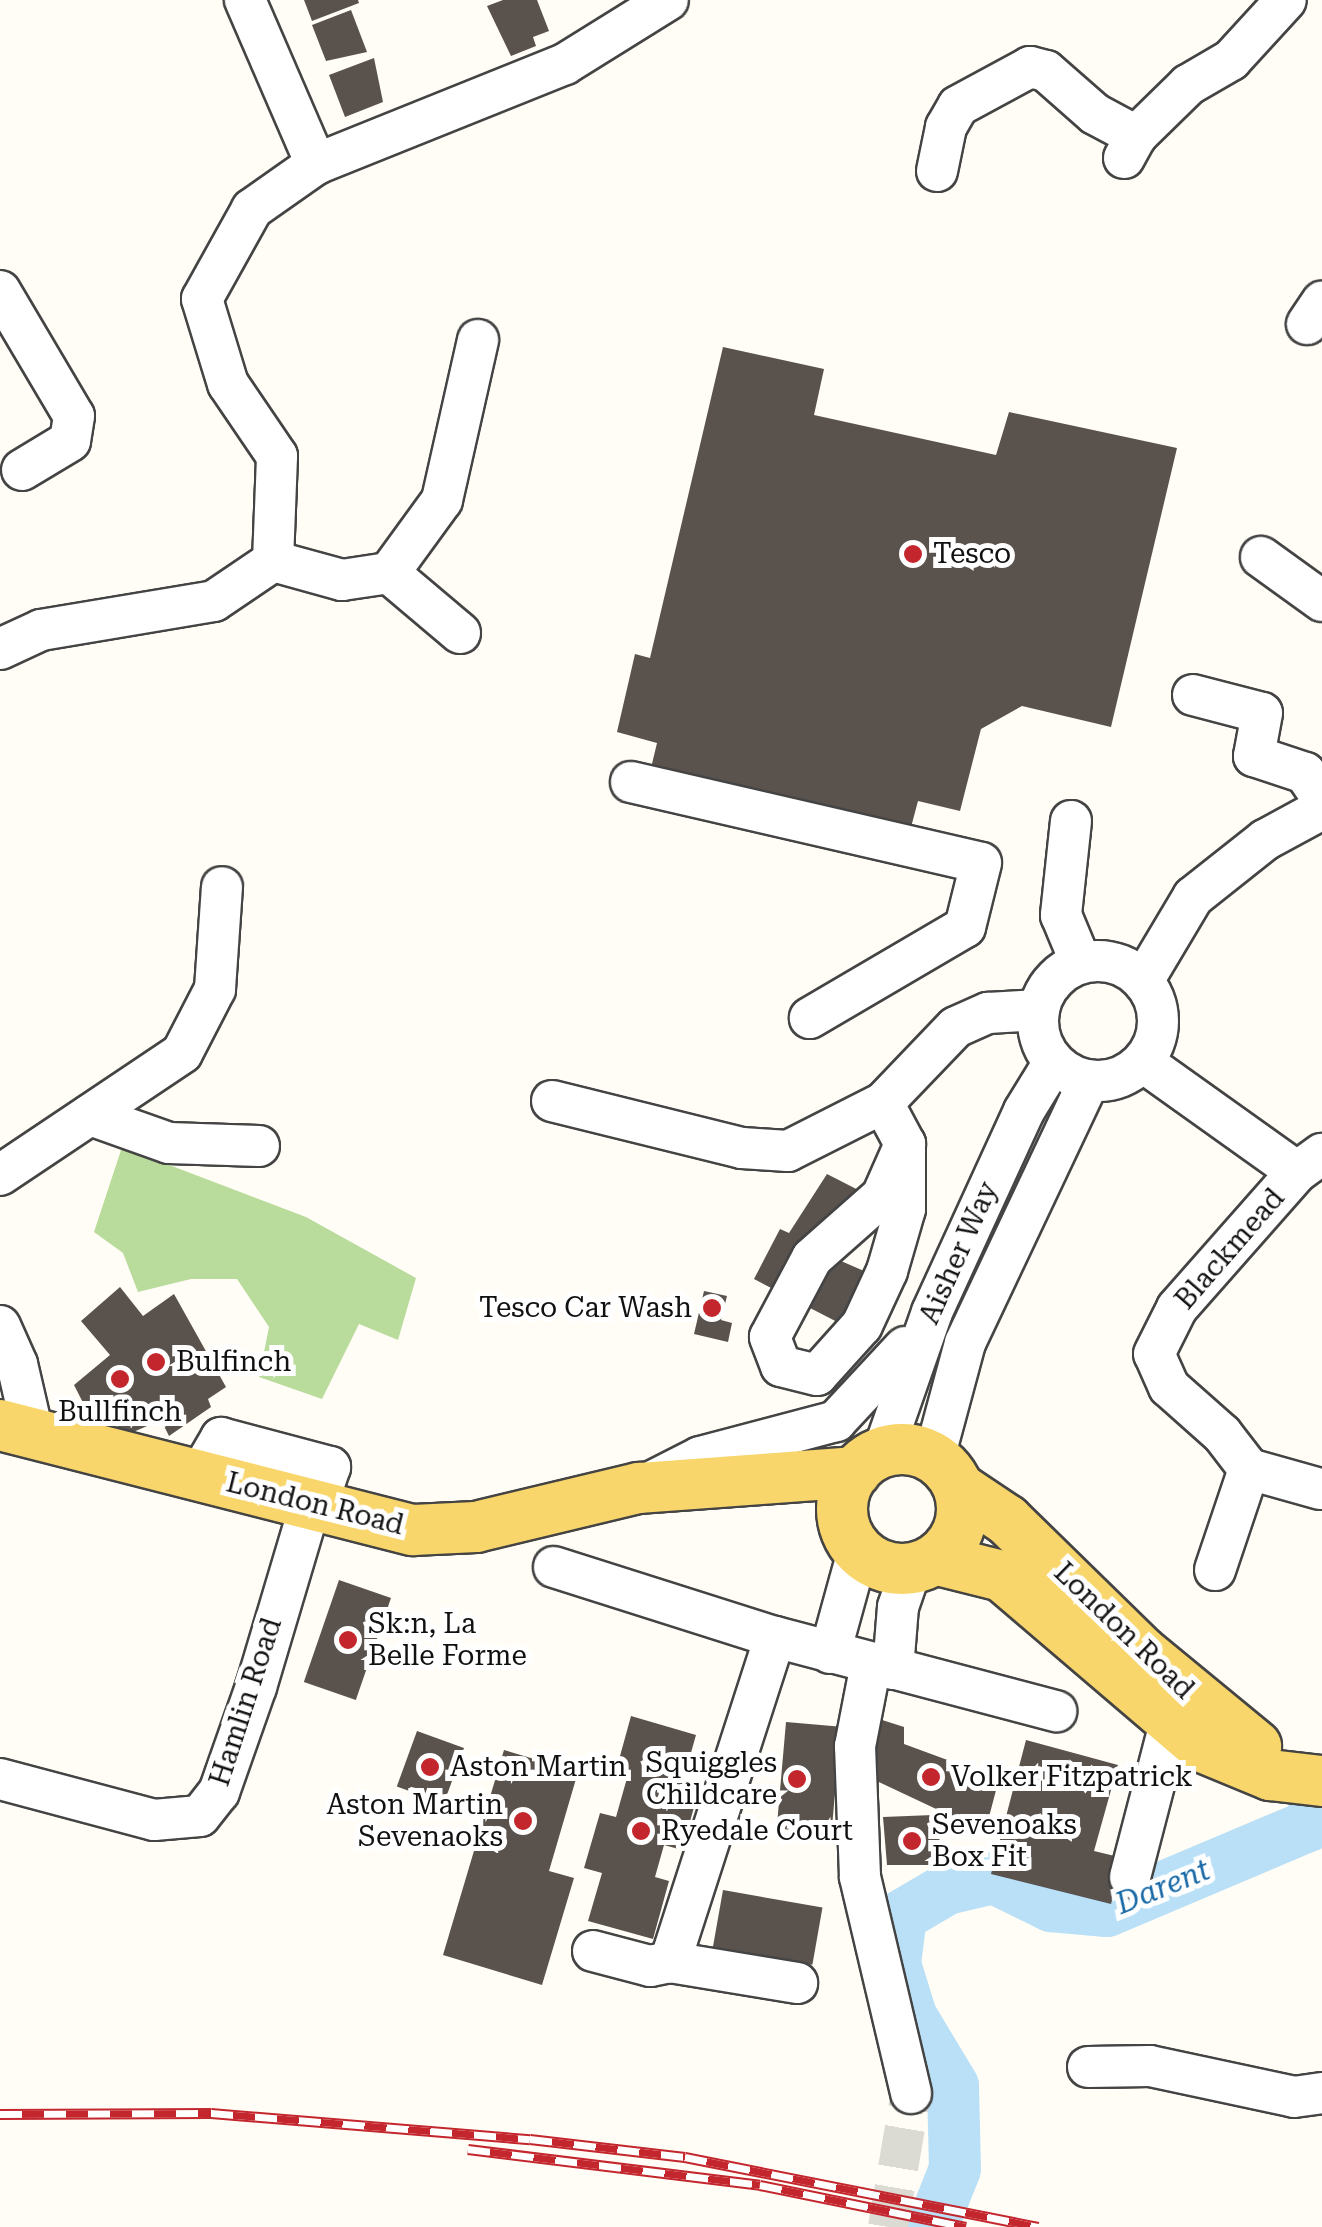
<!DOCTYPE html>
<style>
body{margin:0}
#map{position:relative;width:1322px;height:2227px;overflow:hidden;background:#fffdf5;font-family:"Roboto Serif",serif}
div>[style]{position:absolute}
.forest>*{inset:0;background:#b9dc9c}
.river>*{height:52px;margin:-26px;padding:0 26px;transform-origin:26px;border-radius:26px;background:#b9e0f7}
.building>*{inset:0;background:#5a524d;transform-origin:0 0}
.minor-tunnel>*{height:40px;margin-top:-20px;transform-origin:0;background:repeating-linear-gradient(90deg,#dbdad3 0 40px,transparent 0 60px)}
.roads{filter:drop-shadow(2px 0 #444) drop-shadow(-2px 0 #444) drop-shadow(0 2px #444) drop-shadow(0 -2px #444)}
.minor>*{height:40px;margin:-20px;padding:0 20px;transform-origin:20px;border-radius:20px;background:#fff}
.minor>.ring{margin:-20px;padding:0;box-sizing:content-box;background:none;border:40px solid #fff;border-radius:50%}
.major>*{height:50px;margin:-25px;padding:0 25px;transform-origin:25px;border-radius:25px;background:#f9d66b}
.major>.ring{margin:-25px;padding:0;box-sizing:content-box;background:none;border:50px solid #f9d66b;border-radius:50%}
.rail>*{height:11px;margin-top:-5.5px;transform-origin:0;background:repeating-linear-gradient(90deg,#fff 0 22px,#c4262e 0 44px);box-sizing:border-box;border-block:2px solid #c4262e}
.dots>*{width:28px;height:28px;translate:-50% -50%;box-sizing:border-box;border:5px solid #fff;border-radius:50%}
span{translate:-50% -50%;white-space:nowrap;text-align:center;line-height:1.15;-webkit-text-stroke:10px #fff;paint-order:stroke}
.poi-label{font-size:28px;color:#111}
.left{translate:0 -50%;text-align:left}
.right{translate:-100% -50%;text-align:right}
.street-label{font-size:28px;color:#111}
.water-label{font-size:30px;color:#1768a6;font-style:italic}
</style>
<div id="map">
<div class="forest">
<i style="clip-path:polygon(122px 1147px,306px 1217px,416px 1278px,398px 1340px,359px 1324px,322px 1399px,259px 1377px,269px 1327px,237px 1279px,191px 1279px,138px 1292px,123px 1253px,94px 1232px)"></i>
</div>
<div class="river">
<i style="left:932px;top:2227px;width:62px;rotate:-68.4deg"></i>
<i style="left:955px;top:2169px;width:83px;rotate:-91.4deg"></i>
<i style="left:953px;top:2086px;width:82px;rotate:-121deg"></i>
<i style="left:911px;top:2016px;width:54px;rotate:-107.1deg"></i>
<i style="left:895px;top:1964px;width:48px;rotate:-82.9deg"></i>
<i style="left:901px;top:1916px;width:53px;rotate:-30.4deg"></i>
<i style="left:947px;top:1889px;width:48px;rotate:-13.2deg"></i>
<i style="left:994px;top:1878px;width:64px;rotate:26.2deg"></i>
<i style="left:1051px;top:1906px;width:56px;rotate:5.1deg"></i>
<i style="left:1107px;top:1911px;width:218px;rotate:-22.9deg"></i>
<i style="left:1308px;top:1826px;width:35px;rotate:-66deg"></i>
</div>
<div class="building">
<i style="clip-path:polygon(304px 0,358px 0,359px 3px,312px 21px)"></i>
<i style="clip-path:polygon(503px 0,537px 0,549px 31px,533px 37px,536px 46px,511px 56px,487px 6px)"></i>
<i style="clip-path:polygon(351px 10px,367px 52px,326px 61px,312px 25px)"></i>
<i style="clip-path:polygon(374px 58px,383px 102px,345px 117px,329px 75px)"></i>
<i style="clip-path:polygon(723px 347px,824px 369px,814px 415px,996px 455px,1009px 412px,1177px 448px,1111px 727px,1022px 706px,981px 729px,960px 811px,918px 801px,910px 831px,651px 768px,657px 743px,617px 732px,635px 654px,650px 658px)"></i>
<i style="clip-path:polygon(827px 1174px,868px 1195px,841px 1261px,871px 1274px,845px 1326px,754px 1279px,780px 1229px,789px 1233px)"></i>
<i style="clip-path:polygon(120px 1287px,143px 1316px,174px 1294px,226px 1387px,208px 1399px,211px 1407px,169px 1436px,161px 1420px,124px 1436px,114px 1422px,97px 1430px,74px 1385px,110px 1355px,81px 1321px)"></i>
<i style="clip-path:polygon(704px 1291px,727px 1296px,721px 1320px,732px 1323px,728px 1342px,694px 1334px)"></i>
<i style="left:339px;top:1580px;width:55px;height:108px;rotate:19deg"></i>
<i style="clip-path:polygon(631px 1716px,696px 1735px,683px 1781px,700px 1786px,682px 1850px,664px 1845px,655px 1877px,669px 1881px,653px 1939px,588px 1921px,602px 1873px,584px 1868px,600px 1813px,616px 1817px,629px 1771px,617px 1767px)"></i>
<i style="clip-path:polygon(876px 1718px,904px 1727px,904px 1744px,999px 1779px,985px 1832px,864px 1775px)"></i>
<i style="left:786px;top:1722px;width:55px;height:107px;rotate:5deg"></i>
<i style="left:417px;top:1731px;width:50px;height:59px;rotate:20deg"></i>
<i style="clip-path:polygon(1026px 1740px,1118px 1765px,1094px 1851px,1123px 1858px,1111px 1904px,991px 1874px)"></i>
<i style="clip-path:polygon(504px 1750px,578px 1772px,549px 1871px,574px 1878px,542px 1985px,443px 1955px)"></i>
<i style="clip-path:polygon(933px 1815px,946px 1865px,887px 1865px,883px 1817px)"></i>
<i style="left:723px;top:1890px;width:101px;height:58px;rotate:10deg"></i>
</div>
<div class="minor-tunnel">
<i style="left:888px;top:2227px;width:136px;rotate:-80.3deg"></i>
</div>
<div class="roads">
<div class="minor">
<i style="left:245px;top:0;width:179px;rotate:66.6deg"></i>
<i style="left:1124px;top:158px;width:25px;rotate:-61deg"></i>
<i style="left:1136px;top:136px;width:73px;rotate:-44.4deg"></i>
<i style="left:1188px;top:85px;width:50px;rotate:-30.2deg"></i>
<i style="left:1231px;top:60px;width:81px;rotate:-47.5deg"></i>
<i style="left:937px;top:171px;width:45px;rotate:-78.4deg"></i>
<i style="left:946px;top:127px;width:24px;rotate:-60deg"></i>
<i style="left:958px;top:106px;width:82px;rotate:-28.4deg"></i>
<i style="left:1030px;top:67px;width:16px;rotate:14deg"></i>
<i style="left:1046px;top:71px;width:65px;rotate:41.3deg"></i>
<i style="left:1095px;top:114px;width:47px;rotate:28.2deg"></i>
<i style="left:0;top:291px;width:145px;rotate:59.4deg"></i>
<i style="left:74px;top:416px;width:25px;rotate:99deg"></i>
<i style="left:70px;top:441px;width:56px;rotate:148.9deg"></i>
<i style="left:1307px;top:324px;width:27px;rotate:-56deg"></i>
<i style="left:1261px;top:557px;width:75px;rotate:35.8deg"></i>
<i style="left:273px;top:561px;width:72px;rotate:15.4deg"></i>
<i style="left:342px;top:580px;width:48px;rotate:-8.5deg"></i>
<i style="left:389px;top:573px;width:93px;rotate:40.2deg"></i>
<i style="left:389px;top:573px;width:90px;rotate:-54deg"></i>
<i style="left:442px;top:500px;width:164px;rotate:-77.3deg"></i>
<i style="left:0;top:649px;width:45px;rotate:-24.9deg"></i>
<i style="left:41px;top:630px;width:175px;rotate:-9.5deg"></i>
<i style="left:214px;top:601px;width:71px;rotate:-34.1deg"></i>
<i style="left:273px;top:561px;width:105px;rotate:-87.8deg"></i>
<i style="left:277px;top:456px;width:87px;rotate:-124.2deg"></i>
<i style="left:228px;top:384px;width:89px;rotate:-107deg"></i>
<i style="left:202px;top:299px;width:103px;rotate:-60.9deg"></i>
<i style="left:252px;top:209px;width:78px;rotate:-35.1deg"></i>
<i style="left:316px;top:164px;width:268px;rotate:-21.9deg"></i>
<i style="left:565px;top:64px;width:121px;rotate:-31.9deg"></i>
<i style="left:1193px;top:695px;width:71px;rotate:14.6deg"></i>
<i style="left:1262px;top:713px;width:44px;rotate:100.5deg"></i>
<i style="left:1254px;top:756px;width:54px;rotate:18.4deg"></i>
<i style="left:1305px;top:773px;width:30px;rotate:56deg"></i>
<i style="left:631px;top:782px;width:359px;rotate:13deg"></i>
<i style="left:981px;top:863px;width:66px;rotate:104deg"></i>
<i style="left:965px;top:927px;width:180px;rotate:149.6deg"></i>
<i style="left:1071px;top:821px;width:95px;rotate:96.1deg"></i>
<i style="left:1061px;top:915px;width:52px;rotate:67.4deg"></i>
<i class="ring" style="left:1038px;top:961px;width:80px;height:80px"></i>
<i style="left:1143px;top:981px;width:98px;rotate:-59.2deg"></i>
<i style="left:1193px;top:897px;width:92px;rotate:-38.4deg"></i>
<i style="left:1265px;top:840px;width:65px;rotate:-28.5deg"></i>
<i style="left:1143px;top:1062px;width:189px;rotate:35.5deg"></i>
<i style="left:1297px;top:1172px;width:31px;rotate:-36deg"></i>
<i style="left:552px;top:1101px;width:196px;rotate:13.9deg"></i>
<i style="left:742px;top:1148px;width:46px;rotate:3.7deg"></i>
<i style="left:788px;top:1151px;width:106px;rotate:-26.8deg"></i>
<i style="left:883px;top:1103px;width:105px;rotate:-46.2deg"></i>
<i style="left:956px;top:1027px;width:35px;rotate:-24deg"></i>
<i style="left:988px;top:1013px;width:51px;rotate:-3.4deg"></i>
<i style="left:883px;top:1103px;width:47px;rotate:61.8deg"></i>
<i style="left:905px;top:1144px;width:65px;rotate:90deg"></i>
<i style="left:905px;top:1209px;width:65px;rotate:106.2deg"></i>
<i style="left:887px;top:1271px;width:60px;rotate:114.8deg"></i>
<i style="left:862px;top:1325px;width:67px;rotate:132deg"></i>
<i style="left:817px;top:1375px;width:37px;rotate:-166deg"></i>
<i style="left:781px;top:1366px;width:31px;rotate:-111deg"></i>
<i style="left:770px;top:1337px;width:89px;rotate:-62deg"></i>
<i style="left:812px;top:1258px;width:94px;rotate:-41.5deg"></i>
<i style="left:882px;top:1196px;width:57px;rotate:-66.1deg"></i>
<i style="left:90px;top:1115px;width:84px;rotate:19.5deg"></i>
<i style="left:169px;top:1143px;width:90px;rotate:1.9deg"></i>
<i style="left:0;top:1175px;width:219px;rotate:-33.8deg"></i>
<i style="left:182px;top:1053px;width:72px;rotate:-62.7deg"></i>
<i style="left:215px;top:989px;width:102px;rotate:-86.1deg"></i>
<i style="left:0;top:1326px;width:42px;rotate:65.9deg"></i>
<i style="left:17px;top:1364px;width:67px;rotate:77deg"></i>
<i style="left:883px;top:1452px;width:148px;rotate:-70.7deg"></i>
<i style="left:932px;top:1312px;width:221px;rotate:-65.4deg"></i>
<i style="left:1024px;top:1111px;width:57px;rotate:-58.5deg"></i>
<i style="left:934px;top:1458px;width:119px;rotate:-74.9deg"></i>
<i style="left:965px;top:1343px;width:290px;rotate:-64.7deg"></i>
<i style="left:1249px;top:1469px;width:44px;rotate:-127.6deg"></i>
<i style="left:1222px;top:1434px;width:71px;rotate:-138.4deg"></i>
<i style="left:1169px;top:1387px;width:36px;rotate:-114deg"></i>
<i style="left:1154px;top:1354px;width:51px;rotate:-63.4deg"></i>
<i style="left:1177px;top:1308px;width:181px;rotate:-48.6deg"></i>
<i style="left:200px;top:1474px;width:42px;rotate:-59.7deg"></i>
<i style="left:221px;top:1438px;width:113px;rotate:14.9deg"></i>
<i style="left:330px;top:1467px;width:40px;rotate:108.9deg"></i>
<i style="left:647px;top:1484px;width:59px;rotate:-27deg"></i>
<i style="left:700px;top:1457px;width:141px;rotate:-14.8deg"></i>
<i style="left:836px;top:1421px;width:101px;rotate:-47deg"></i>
<i style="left:554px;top:1567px;width:232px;rotate:17.6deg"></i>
<i style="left:775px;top:1637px;width:291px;rotate:14.8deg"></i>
<i style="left:1215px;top:1570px;width:107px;rotate:-71.4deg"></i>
<i style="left:1249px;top:1469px;width:74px;rotate:15.7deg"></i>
<i style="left:775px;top:1637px;width:342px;rotate:107.9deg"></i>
<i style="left:670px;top:1962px;width:129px;rotate:9.4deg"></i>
<i style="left:830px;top:1653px;width:106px;rotate:-74.6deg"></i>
<i style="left:871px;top:1664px;width:84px;rotate:101deg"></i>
<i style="left:855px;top:1746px;width:131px;rotate:87.8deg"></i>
<i style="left:860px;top:1877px;width:222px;rotate:76.7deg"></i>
<i style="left:893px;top:1669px;width:62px;rotate:-85.4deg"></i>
<i style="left:898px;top:1607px;width:40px;rotate:-71.1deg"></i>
<i style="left:0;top:1779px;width:159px;rotate:14.9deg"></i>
<i style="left:154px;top:1820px;width:46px;rotate:-5deg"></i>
<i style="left:200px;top:1816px;width:31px;rotate:-52deg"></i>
<i style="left:219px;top:1792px;width:111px;rotate:-70.6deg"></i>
<i style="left:256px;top:1687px;width:192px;rotate:-73.4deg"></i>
<i style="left:1130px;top:1877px;width:186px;rotate:-75.4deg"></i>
<i style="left:593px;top:1951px;width:59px;rotate:14.7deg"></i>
<i style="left:650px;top:1966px;width:20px;rotate:-11deg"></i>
<i style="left:1088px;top:2067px;width:62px;rotate:-0.9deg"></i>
<i style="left:1150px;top:2066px;width:147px;rotate:12.1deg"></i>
<i style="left:1294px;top:2097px;width:28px;rotate:-8deg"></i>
</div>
<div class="major">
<i style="left:0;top:1425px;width:426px;rotate:14.3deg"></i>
<i style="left:413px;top:1530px;width:63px;rotate:-2.7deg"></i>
<i style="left:476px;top:1527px;width:168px;rotate:-13.5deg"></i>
<i style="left:639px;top:1488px;width:217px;rotate:-4.2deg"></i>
<i class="ring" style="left:842px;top:1449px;width:70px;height:70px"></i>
<i style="left:959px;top:1488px;width:58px;rotate:33.7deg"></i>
<i style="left:1007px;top:1520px;width:189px;rotate:44.4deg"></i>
<i style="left:1142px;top:1652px;width:148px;rotate:39.5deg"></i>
<i style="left:938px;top:1560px;width:66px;rotate:14deg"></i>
<i style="left:1002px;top:1576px;width:263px;rotate:40.5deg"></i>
<i style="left:1202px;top:1747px;width:74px;rotate:22.4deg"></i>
<i style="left:1270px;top:1775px;width:52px;rotate:6.6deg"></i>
</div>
</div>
<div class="rail">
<i style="left:0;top:2114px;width:211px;rotate:-0.3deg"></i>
<i style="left:211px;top:2113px;width:320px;rotate:4.7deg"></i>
<i style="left:530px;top:2139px;width:156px;rotate:6.6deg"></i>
<i style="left:685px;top:2157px;width:360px;rotate:11.2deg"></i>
<i style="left:468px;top:2149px;width:294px;rotate:7deg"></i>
<i style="left:760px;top:2185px;width:210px;rotate:11.5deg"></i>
</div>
<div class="dots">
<i style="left:913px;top:554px;background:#c4262e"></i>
<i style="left:712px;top:1308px;background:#c4262e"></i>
<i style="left:156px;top:1362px;background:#c4262e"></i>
<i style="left:120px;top:1379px;background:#c4262e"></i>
<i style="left:348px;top:1640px;background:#c4262e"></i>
<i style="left:430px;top:1767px;background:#c4262e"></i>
<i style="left:931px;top:1777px;background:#c4262e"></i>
<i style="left:797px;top:1779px;background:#c4262e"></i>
<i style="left:523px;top:1821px;background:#c4262e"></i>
<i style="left:641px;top:1831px;background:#c4262e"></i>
<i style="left:912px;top:1841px;background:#c4262e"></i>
</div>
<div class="poi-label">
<span class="left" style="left:933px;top:554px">Tesco</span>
<span class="right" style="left:692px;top:1308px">Tesco Car Wash</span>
<span class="left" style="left:176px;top:1362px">Bulfinch</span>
<span style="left:120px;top:1412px">Bullfinch</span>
<span class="left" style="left:368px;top:1640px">Sk:n, La<br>Belle Forme</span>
<span class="right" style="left:777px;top:1779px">Squiggles<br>Childcare</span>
<span class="left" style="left:450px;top:1767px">Aston Martin</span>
<span class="left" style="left:951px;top:1777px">Volker Fitzpatrick</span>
<span class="right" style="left:503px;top:1821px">Aston Martin<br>Sevenaoks</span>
<span class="left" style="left:932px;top:1841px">Sevenoaks<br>Box Fit</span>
<span class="left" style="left:661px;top:1831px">Ryedale Court</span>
</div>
<div class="street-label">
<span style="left:1230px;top:1249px;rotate:-49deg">Blackmead</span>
<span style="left:959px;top:1253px;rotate:-66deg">Aisher Way</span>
<span style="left:315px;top:1504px;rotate:14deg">London Road</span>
<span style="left:1124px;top:1631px;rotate:44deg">London Road</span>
<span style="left:246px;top:1702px;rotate:-72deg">Hamlin Road</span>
</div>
<div class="water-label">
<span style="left:1163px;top:1887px;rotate:-22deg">Darent</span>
</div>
</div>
